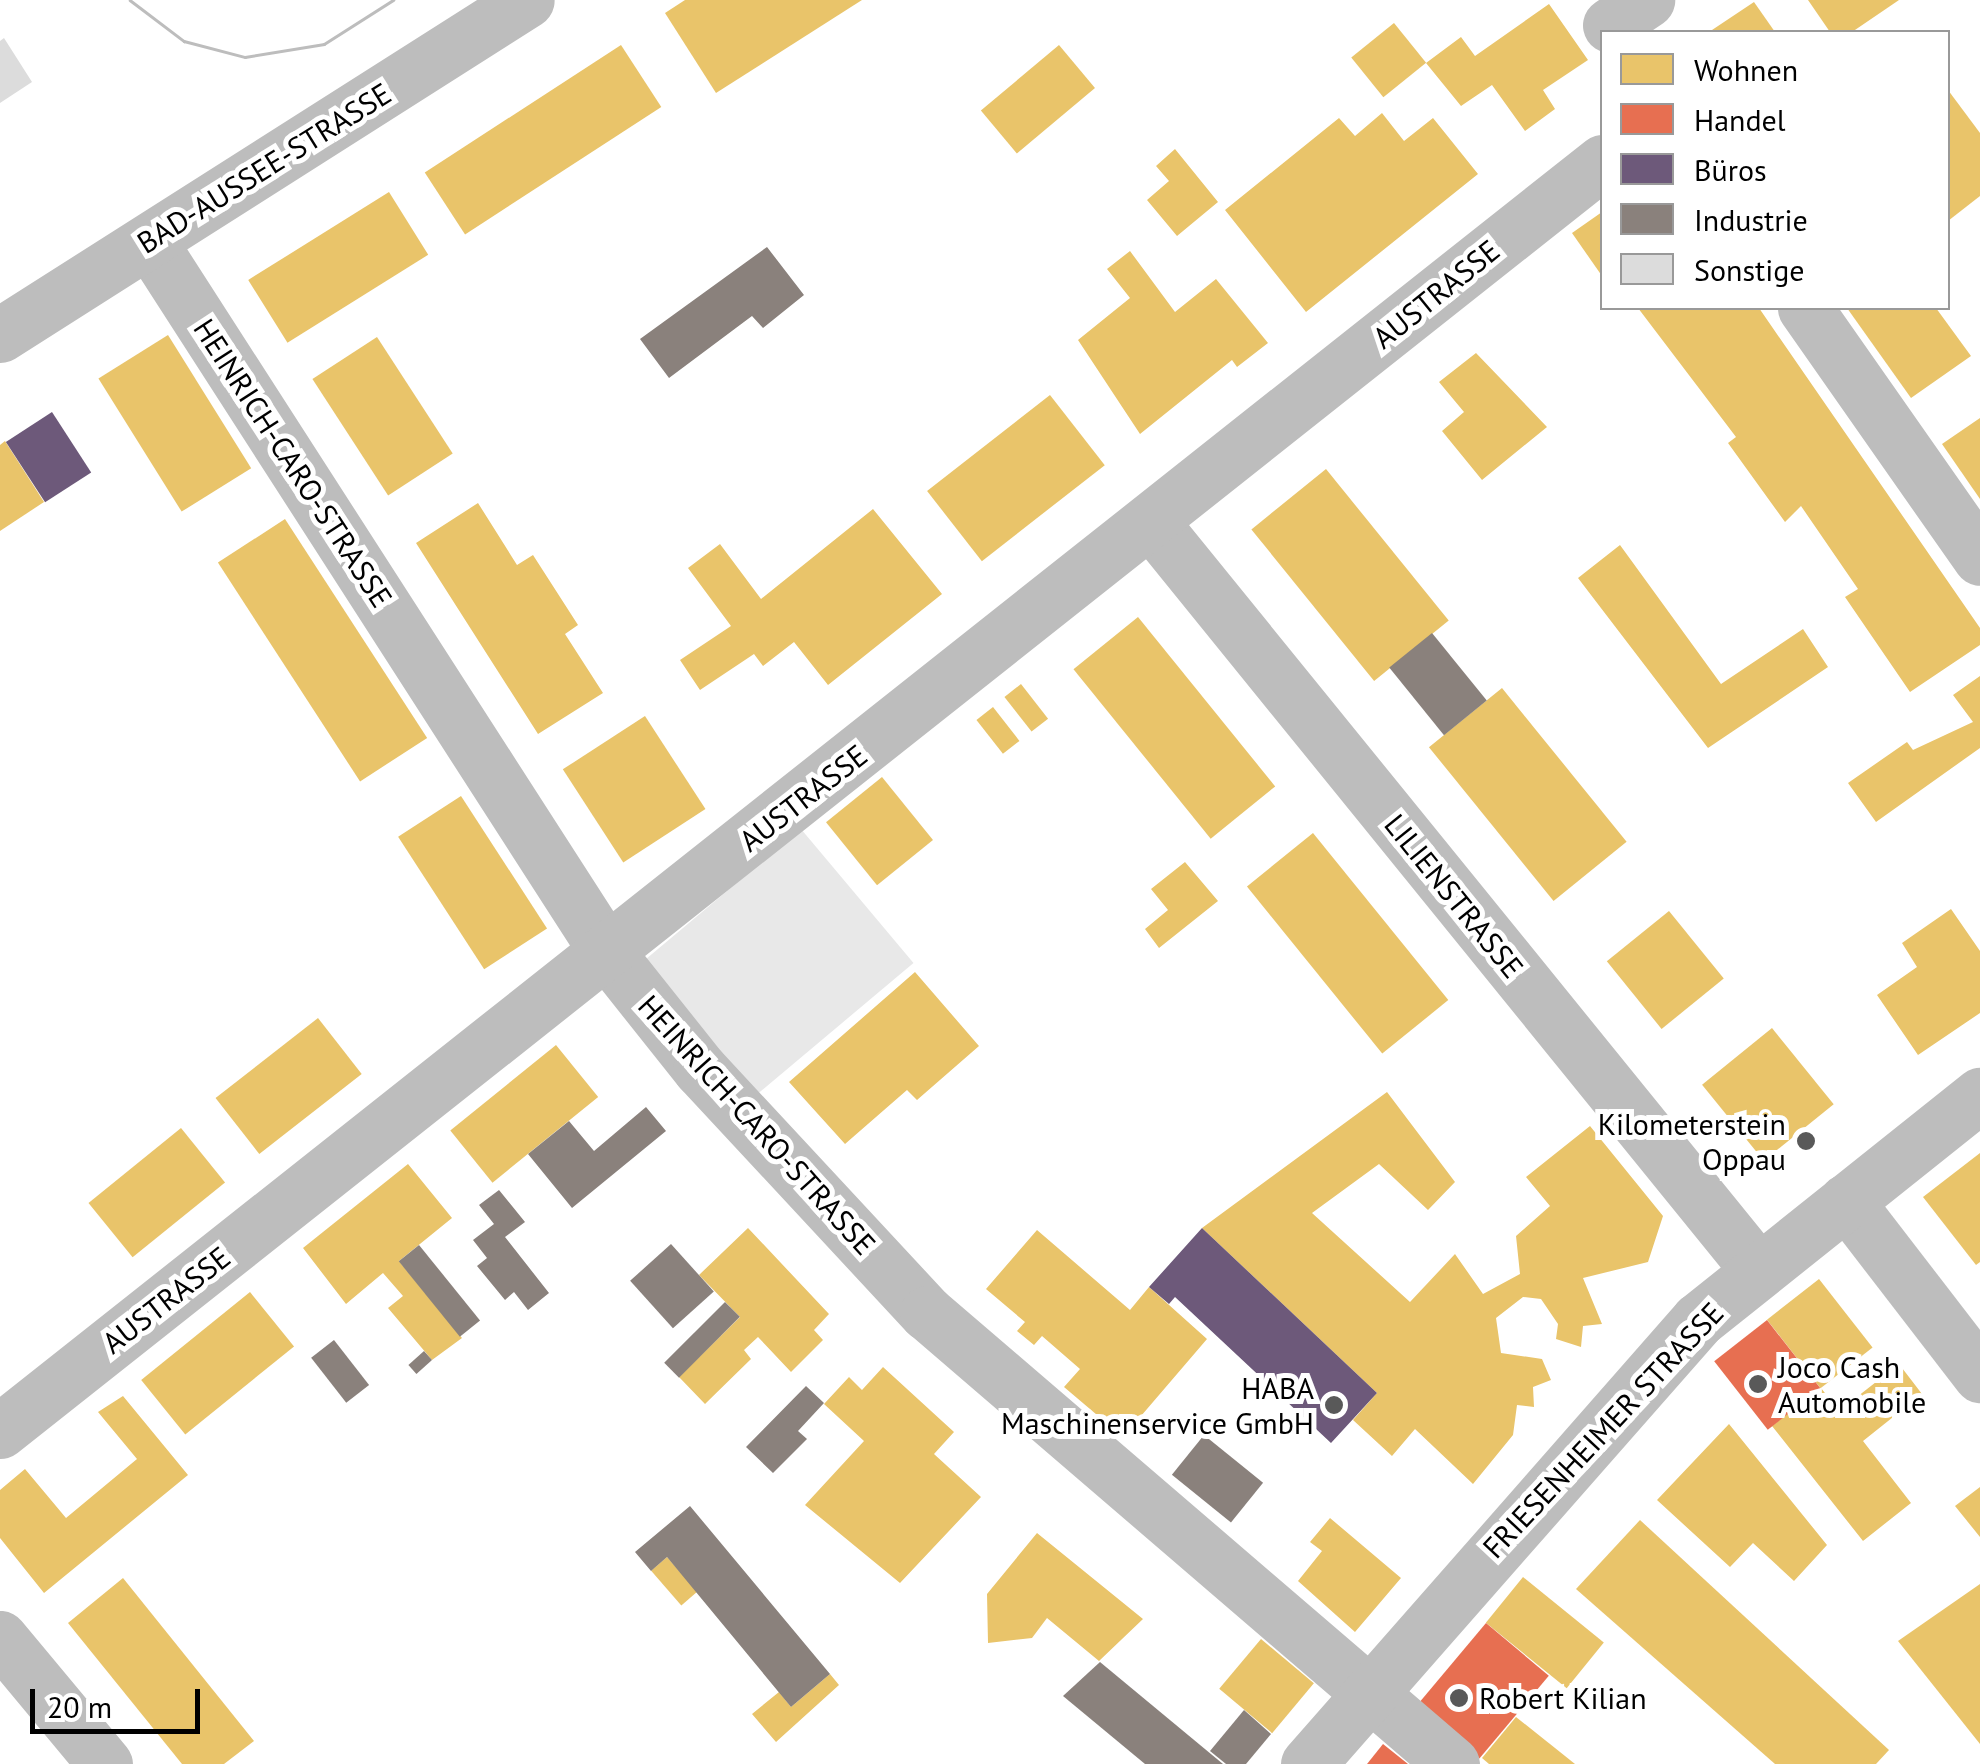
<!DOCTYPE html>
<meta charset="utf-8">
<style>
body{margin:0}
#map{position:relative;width:1980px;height:1764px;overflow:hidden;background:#fff;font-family:"PT Sans",sans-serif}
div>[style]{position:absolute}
.green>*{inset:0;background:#e8e8e8;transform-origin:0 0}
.homes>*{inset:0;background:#e9c46a;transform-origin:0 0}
.shops>*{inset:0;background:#e76f51;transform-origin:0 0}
.offices>*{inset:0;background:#6d597a;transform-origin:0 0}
.industry>*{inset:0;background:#8a817c;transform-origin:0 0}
.building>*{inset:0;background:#dcdcdc}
.minor>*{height:55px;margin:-27.5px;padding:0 27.5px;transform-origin:27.5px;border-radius:27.5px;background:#bdbdbd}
.tram>*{height:2.5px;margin:-1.25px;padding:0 1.25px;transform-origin:1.25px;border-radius:1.25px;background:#bdbdbd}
.dots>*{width:28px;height:28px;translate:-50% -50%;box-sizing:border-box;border:5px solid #fff;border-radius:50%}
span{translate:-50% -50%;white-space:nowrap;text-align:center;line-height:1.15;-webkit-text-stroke:10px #fff;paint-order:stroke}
.street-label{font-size:30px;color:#000}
.poi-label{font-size:30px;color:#000}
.right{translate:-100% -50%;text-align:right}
.left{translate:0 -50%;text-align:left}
.legend{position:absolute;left:1600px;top:30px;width:350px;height:280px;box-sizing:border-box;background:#fff;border:2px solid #999;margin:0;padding:12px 18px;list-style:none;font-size:30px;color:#000}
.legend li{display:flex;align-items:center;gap:20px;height:50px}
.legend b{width:50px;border:2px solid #999}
.scale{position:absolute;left:30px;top:1689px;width:170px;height:45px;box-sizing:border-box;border:5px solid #000;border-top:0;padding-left:12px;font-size:30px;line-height:35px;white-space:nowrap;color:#000;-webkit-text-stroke:8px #fff;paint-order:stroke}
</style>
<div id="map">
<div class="green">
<i style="left:801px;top:829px;width:175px;height:212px;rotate:50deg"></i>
</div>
<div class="homes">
<i style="clip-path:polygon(685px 0,862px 0,716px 93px,665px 13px)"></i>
<i style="clip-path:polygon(1808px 0,1899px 0,1852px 32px,1830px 32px)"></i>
<i style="clip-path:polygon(1754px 2px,1775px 32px,1709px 32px)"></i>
<i style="clip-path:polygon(1549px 4px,1588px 60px,1543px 90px,1555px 109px,1525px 131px,1492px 85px,1461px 106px,1426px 63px,1461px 37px,1475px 56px)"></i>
<i style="left:1394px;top:23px;width:51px;height:55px;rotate:51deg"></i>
<i style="left:621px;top:45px;width:74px;height:234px;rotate:57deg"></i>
<i style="left:1059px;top:45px;width:56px;height:102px;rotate:50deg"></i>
<i style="clip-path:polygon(1948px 90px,1980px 133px,1980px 196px,1948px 221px)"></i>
<i style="clip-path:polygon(1382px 113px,1404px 141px,1433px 118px,1478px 174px,1306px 312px,1225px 210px,1339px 118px,1355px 136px)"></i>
<i style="clip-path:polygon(1175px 149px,1218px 202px,1177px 236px,1147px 200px,1169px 181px,1156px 166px)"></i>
<i style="left:389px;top:192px;width:74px;height:166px;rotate:58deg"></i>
<i style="clip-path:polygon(1602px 212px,1602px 276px,1572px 233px)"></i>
<i style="clip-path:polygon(1130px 251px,1175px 312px,1216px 279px,1268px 343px,1237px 367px,1232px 360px,1140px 434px,1078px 340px,1130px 298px,1107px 269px)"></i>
<i style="clip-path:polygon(1638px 308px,1759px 308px,1980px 628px,1980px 645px,1910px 692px,1845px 597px,1858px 589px,1801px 506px,1785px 522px,1728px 443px,1736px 437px)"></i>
<i style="clip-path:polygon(1847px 308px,1936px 308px,1971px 356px,1911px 398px)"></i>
<i style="left:168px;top:335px;width:157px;height:82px;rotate:58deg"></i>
<i style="left:377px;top:337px;width:139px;height:77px;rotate:57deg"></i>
<i style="clip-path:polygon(1476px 353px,1547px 427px,1482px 480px,1442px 431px,1464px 412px,1439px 382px)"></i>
<i style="left:1050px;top:395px;width:89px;height:156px;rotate:52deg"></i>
<i style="clip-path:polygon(1980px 418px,1980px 499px,1942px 444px)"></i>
<i style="clip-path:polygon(5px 441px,44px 502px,0 531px,0 445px)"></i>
<i style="left:1326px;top:469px;width:195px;height:96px;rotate:51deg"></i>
<i style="clip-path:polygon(478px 503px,517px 565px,533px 555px,578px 625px,565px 634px,603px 693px,538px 734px,416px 543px)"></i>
<i style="clip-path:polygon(873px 509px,942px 594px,828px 685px,794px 642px,763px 666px,754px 654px,700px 690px,680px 660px,731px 626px,688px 568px,720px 544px,761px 599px)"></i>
<i style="left:285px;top:519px;width:261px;height:80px;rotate:57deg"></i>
<i style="clip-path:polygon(1620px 545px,1721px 684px,1803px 629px,1828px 667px,1708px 748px,1578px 578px)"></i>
<i style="left:1138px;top:617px;width:218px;height:83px;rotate:51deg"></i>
<i style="clip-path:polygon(1980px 676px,1980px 748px,1876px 822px,1848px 783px,1907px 742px,1913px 750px,1973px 722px,1953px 695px)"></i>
<i style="left:1021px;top:684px;width:44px;height:21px;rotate:52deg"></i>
<i style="left:1502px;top:688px;width:198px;height:94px;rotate:51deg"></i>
<i style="left:993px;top:707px;width:43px;height:21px;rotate:52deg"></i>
<i style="left:645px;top:716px;width:111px;height:98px;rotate:57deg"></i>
<i style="left:882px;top:777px;width:81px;height:72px;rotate:51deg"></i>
<i style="left:461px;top:796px;width:158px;height:75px;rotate:57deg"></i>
<i style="left:1313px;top:833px;width:215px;height:85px;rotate:51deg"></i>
<i style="clip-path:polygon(1185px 862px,1218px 901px,1159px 948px,1145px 929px,1168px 910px,1151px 889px)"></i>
<i style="clip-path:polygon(1951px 909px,1980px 951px,1980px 1013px,1918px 1055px,1877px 995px,1917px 967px,1902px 943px)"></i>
<i style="left:1669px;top:911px;width:87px;height:80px;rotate:51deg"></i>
<i style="clip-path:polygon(915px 972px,979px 1046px,917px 1100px,907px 1090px,845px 1144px,789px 1082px)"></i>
<i style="left:318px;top:1018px;width:71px;height:130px;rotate:52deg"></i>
<i style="left:1772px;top:1028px;width:98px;height:90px;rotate:51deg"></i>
<i style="left:556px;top:1045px;width:67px;height:136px;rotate:51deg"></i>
<i style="clip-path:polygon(1387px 1092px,1455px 1182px,1428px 1210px,1379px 1164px,1312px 1213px,1410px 1302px,1455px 1254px,1483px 1294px,1520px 1274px,1516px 1236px,1550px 1206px,1526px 1177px,1590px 1126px,1663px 1216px,1648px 1262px,1583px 1278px,1602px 1324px,1583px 1326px,1581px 1347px,1556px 1339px,1558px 1324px,1541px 1299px,1523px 1297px,1496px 1318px,1501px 1353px,1542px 1359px,1551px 1380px,1533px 1387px,1534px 1407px,1517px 1405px,1513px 1435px,1473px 1484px,1415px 1429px,1392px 1456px,1353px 1420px,1377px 1393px,1202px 1228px)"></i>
<i style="left:181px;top:1128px;width:70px;height:119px;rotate:51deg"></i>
<i style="clip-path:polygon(1980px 1153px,1980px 1262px,1976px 1265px,1923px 1197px)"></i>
<i style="clip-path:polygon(408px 1164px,452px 1218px,399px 1261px,462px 1338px,432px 1360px,388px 1308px,403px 1296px,383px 1273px,346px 1304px,303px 1248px)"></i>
<i style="clip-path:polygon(748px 1228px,829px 1314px,814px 1330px,823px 1340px,791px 1372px,758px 1337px,744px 1350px,751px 1359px,705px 1404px,679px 1377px,740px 1317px,699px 1275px)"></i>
<i style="clip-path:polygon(1037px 1230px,1130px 1310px,1149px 1287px,1207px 1339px,1123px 1437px,1064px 1387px,1080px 1369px,1042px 1336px,1034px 1345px,1017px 1331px,1025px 1322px,986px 1289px)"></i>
<i style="left:1819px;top:1279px;width:87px;height:66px;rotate:52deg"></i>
<i style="left:250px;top:1292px;width:70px;height:140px;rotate:51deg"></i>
<i style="clip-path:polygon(1899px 1364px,1922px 1394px,1863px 1441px,1911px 1503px,1863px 1541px,1772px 1426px,1821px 1388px,1839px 1411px)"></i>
<i style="clip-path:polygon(883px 1367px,954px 1432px,934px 1454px,981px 1497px,900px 1583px,805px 1505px,864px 1441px,824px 1404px,849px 1377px,862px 1390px)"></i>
<i style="clip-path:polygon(123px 1396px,188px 1475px,44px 1593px,0 1538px,0 1490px,25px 1469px,66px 1518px,137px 1459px,98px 1412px)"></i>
<i style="clip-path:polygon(1729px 1424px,1827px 1545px,1794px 1581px,1753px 1543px,1730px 1567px,1657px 1500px)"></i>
<i style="clip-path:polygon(1980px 1487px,1980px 1537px,1955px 1506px)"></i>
<i style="clip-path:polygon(1330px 1518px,1401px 1578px,1355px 1632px,1298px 1581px,1322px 1551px,1310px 1542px)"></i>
<i style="clip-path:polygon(1640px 1520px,1889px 1750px,1876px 1764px,1775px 1764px,1576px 1589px)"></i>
<i style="clip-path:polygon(1037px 1533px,1143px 1619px,1099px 1661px,1047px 1618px,1032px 1638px,988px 1643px,987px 1594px)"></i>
<i style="left:667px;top:1557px;width:46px;height:21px;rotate:49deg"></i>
<i style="left:1523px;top:1577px;width:104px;height:59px;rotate:39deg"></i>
<i style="clip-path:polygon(123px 1578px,254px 1741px,224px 1764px,182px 1764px,68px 1623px)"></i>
<i style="clip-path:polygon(1980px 1584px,1980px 1744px,1898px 1641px)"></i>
<i style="left:1261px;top:1639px;width:69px;height:65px;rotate:40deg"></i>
<i style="clip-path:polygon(830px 1674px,839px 1685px,776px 1742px,752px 1714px,779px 1692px,791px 1707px)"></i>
<i style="clip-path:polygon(1516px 1717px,1575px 1764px,1489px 1764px,1482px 1758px)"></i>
</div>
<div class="shops">
<i style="left:1767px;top:1320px;width:87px;height:67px;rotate:52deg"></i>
<i style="left:1486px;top:1623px;width:82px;height:108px;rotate:40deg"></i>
<i style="clip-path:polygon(1383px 1744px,1408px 1764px,1367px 1764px)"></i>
</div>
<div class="offices">
<i style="left:52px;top:412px;width:72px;height:55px;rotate:57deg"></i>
<i style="clip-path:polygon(1202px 1228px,1377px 1393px,1331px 1443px,1175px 1297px,1169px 1304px,1149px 1287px)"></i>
</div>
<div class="industry">
<i style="clip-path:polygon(767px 247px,804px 295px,763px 328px,752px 316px,669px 378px,640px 339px)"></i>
<i style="left:1432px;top:633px;width:87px;height:55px;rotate:51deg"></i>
<i style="clip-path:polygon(646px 1107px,666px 1131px,572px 1208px,528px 1154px,569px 1121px,594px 1151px)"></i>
<i style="clip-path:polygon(499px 1190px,525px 1222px,505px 1237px,549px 1293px,528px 1310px,514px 1292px,505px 1300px,477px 1266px,487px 1258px,473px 1240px,494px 1224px,479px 1205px)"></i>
<i style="left:671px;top:1244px;width:64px;height:55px;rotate:48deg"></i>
<i style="left:419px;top:1245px;width:97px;height:26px;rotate:51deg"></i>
<i style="left:725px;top:1302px;width:21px;height:86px;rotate:45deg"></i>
<i style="left:334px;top:1340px;width:57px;height:29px;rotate:52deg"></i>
<i style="left:424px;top:1351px;width:12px;height:21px;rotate:48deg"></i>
<i style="clip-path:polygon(806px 1386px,824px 1403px,798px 1431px,807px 1439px,773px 1473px,746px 1447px)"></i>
<i style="left:1204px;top:1435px;width:76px;height:51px;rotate:39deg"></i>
<i style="clip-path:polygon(690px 1506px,830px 1674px,791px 1707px,667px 1557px,651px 1571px,635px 1552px)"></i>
<i style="clip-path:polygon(1100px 1662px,1223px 1764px,1145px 1764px,1063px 1696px)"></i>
<i style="clip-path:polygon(1244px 1710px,1271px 1734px,1246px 1764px,1226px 1764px,1210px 1751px)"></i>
</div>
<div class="building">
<i style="clip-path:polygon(4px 38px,32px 82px,0 103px,0 41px)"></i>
</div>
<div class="minor">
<i style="left:1610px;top:25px;width:45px;rotate:-34deg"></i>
<i style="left:149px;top:241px;width:844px;rotate:57.23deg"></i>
<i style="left:606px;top:951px;width:151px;rotate:51.5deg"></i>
<i style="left:700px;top:1069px;width:333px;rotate:47.1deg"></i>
<i style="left:927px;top:1313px;width:692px;rotate:40.66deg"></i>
<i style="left:1805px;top:308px;width:305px;rotate:55deg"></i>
<i style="left:0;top:335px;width:624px;rotate:-32.44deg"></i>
<i style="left:1151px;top:522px;width:963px;rotate:50.94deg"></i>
<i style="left:1846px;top:1201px;width:220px;rotate:52.4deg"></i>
<i style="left:0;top:1431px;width:2044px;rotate:-38.38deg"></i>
<i style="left:0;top:1638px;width:164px;rotate:50.2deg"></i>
<i style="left:1308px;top:1764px;width:591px;rotate:-48.7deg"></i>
<i style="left:1698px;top:1320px;width:361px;rotate:-38.6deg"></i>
</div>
<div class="tram">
<i style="left:130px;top:0;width:68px;rotate:37.2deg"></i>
<i style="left:184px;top:41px;width:63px;rotate:14.7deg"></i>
<i style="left:245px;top:57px;width:80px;rotate:-9.3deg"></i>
<i style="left:324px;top:44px;width:82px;rotate:-32.5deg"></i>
</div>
<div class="dots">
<i style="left:1806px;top:1141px;background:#595959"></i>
<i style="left:1758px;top:1384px;background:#595959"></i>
<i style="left:1334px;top:1405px;background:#595959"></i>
<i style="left:1459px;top:1698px;background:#595959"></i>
</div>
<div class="street-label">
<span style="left:264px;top:168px;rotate:-32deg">BAD-AUSSEE-STRASSE</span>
<span style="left:1436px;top:294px;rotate:-39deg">AUSTRASSE</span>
<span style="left:293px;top:463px;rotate:57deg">HEINRICH-CARO-STRASSE</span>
<span style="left:803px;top:798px;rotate:-38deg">AUSTRASSE</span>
<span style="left:1454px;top:896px;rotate:51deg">LILIENSTRASSE</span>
<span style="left:757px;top:1125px;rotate:48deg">HEINRICH-CARO-STRASSE</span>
<span style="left:166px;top:1300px;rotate:-38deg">AUSTRASSE</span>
<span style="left:1603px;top:1430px;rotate:-47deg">FRIESENHEIMER STRASSE</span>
</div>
<div class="poi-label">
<span class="right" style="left:1786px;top:1141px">Kilometerstein<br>Oppau</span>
<span class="left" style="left:1778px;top:1384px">Joco Cash<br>Automobile</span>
<span class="right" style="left:1314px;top:1405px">HABA<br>Maschinenservice GmbH</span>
<span class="left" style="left:1479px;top:1698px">Robert Kilian</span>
</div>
<ul class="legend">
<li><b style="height:28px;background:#e9c46a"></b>Wohnen</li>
<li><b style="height:28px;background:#e76f51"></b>Handel</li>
<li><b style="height:28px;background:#6d597a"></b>Büros</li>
<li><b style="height:28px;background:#8a817c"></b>Industrie</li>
<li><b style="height:28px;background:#dcdcdc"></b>Sonstige</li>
</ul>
<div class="scale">20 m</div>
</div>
